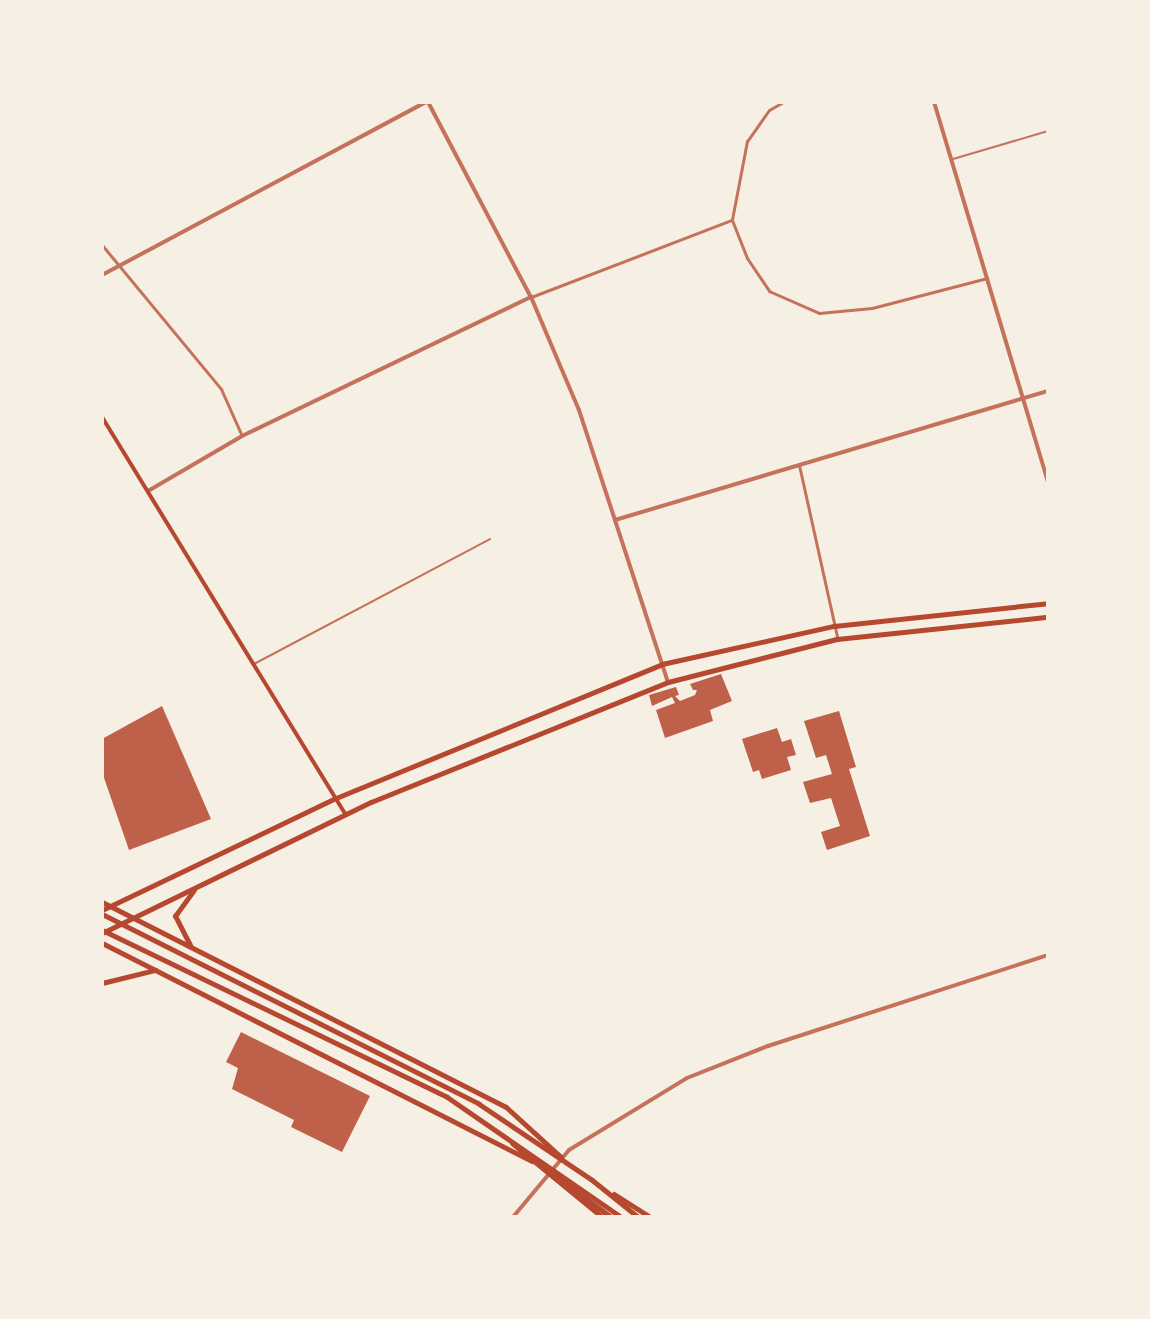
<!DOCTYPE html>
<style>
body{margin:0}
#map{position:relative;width:1150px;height:1319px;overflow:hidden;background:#f6efe4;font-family:Poppins,sans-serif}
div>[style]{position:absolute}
.building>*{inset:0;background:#bf614a}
.pedestrian>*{height:2px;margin:-1px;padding:0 1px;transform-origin:1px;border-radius:1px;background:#c5725c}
.minor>*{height:3px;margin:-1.5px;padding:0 1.5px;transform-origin:1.5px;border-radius:1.5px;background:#c5725c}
.tertiary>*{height:4px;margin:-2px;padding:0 2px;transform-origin:2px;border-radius:2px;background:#c5725c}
.secondary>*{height:4px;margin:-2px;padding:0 2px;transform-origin:2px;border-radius:2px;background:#b5482f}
.primary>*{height:5px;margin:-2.5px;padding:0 2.5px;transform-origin:2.5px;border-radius:2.5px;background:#b5482f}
.trunk>*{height:5px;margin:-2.5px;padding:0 2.5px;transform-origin:2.5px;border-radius:2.5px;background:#b5482f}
span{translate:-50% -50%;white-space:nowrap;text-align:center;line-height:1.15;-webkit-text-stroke:8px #f6efe4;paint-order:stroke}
.frame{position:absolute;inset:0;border:104px solid #f6efe4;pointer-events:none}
</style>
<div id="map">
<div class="building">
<i style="clip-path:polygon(721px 674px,732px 701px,710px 710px,713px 721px,665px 738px,656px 710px,675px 703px,672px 697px,652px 706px,649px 695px,676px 687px,679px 695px,675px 696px,680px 701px,695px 695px,697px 690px,693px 690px,690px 684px)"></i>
<i style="clip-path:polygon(162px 706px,211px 819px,129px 850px,102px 772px,102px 739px)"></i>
<i style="clip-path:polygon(839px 711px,856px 767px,849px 769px,870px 836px,827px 850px,821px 832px,840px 826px,831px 798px,810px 803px,803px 782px,832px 774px,826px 755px,816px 758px,804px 721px)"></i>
<i style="clip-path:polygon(777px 728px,782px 742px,791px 739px,796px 755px,787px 757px,791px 770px,762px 779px,759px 770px,753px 772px,742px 739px)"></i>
<i style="clip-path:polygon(241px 1032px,370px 1096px,342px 1152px,291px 1127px,294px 1120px,232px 1089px,238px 1068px,226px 1062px)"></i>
</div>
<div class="pedestrian">
<i style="left:953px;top:159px;width:99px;rotate:-16.4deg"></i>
<i style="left:254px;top:664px;width:267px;rotate:-27.9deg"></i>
</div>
<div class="minor">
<i style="left:783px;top:102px;width:16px;rotate:150deg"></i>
<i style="left:769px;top:110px;width:38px;rotate:125deg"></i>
<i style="left:747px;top:141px;width:80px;rotate:100.8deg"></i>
<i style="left:732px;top:220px;width:41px;rotate:68.5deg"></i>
<i style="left:747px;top:258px;width:40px;rotate:56deg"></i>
<i style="left:769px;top:291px;width:55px;rotate:23.7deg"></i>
<i style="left:819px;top:313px;width:53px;rotate:-5.4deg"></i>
<i style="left:872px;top:308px;width:119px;rotate:-14.6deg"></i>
<i style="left:102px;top:245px;width:187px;rotate:50.4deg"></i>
<i style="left:221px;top:389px;width:51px;rotate:65.9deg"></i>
<i style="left:531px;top:297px;width:215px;rotate:-21deg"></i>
<i style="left:799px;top:465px;width:176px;rotate:77.5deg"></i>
</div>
<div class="tertiary">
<i style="left:428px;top:102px;width:221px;rotate:62.2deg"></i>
<i style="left:531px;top:297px;width:123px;rotate:67deg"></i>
<i style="left:579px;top:410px;width:286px;rotate:71.9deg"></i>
<i style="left:934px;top:102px;width:397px;rotate:73.3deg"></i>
<i style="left:102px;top:275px;width:367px;rotate:-28.1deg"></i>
<i style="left:148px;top:491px;width:109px;rotate:-30.3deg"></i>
<i style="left:242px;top:436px;width:321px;rotate:-25.7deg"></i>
<i style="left:615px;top:520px;width:452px;rotate:-16.6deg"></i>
<i style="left:513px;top:1217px;width:87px;rotate:-50.1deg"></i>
<i style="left:569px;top:1150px;width:138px;rotate:-31.4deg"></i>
<i style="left:687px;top:1078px;width:87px;rotate:-21.6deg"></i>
<i style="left:768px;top:1046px;width:294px;rotate:-18deg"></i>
</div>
<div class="secondary">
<i style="left:102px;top:417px;width:465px;rotate:58.5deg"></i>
</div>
<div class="primary">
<i style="left:102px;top:902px;width:453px;rotate:26.9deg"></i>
<i style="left:506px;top:1107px;width:74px;rotate:42.3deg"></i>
<i style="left:102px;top:910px;width:259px;rotate:-25.6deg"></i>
<i style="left:336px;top:798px;width:352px;rotate:-22.3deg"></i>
<i style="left:662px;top:664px;width:176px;rotate:-12.5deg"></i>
<i style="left:834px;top:626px;width:215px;rotate:-6.1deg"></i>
<i style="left:102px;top:933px;width:299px;rotate:-26deg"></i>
<i style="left:371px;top:802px;width:320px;rotate:-22deg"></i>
<i style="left:668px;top:682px;width:174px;rotate:-14.3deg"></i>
<i style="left:837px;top:639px;width:212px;rotate:-6deg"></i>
<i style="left:102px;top:943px;width:482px;rotate:26.9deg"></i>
<i style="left:190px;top:945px;width:33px;rotate:-117deg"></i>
<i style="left:175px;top:916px;width:32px;rotate:-54deg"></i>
<i style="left:102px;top:983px;width:55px;rotate:-13.8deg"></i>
<i style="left:554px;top:1175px;width:71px;rotate:36.4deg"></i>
</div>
<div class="trunk">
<i style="left:102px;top:914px;width:422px;rotate:26.7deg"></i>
<i style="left:479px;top:1104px;width:136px;rotate:33.9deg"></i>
<i style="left:592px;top:1180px;width:59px;rotate:38.8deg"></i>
<i style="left:102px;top:930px;width:383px;rotate:25.8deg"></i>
<i style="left:447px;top:1097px;width:211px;rotate:34.6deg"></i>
<i style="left:512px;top:1143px;width:117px;rotate:39.4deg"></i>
<i style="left:614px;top:1194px;width:43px;rotate:32.6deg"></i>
</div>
<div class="frame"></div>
</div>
